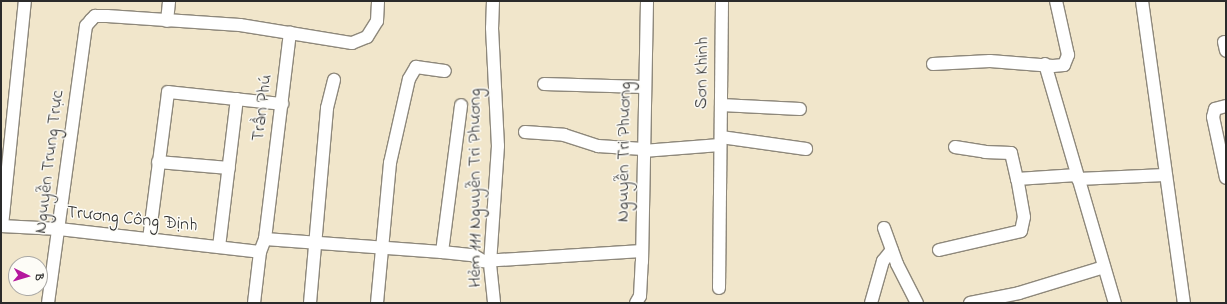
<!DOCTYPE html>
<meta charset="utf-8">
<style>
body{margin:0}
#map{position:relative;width:1227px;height:304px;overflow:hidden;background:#f1e6cb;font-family:"Indie Flower",sans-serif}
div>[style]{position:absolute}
.roads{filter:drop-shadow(1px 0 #8e887b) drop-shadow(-1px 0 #8e887b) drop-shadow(0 1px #8e887b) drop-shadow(0 -1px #8e887b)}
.minor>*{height:12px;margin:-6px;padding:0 6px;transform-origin:6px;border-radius:6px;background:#fff}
span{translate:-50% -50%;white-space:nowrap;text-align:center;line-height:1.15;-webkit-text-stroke:3px #fdfcf7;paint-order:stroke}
.street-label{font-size:18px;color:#2b2b2b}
.frame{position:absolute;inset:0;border:2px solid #2b2b2b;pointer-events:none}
.north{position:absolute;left:8px;top:256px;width:40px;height:40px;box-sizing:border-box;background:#fdfcf7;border:1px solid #a9a8a5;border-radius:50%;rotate:95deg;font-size:11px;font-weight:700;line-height:16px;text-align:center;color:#2b2b2b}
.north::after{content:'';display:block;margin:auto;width:14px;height:18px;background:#b5179e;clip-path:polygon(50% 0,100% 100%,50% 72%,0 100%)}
</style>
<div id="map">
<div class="roads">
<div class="minor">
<i style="left:493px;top:1px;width:27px;rotate:92deg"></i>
<i style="left:492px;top:28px;width:118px;rotate:87.1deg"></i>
<i style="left:498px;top:146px;width:118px;rotate:93.9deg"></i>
<i style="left:490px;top:264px;width:39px;rotate:84deg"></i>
<i style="left:1142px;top:1px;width:305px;rotate:82.1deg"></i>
<i style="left:167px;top:21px;width:20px;rotate:-84deg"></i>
<i style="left:1224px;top:42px;width:9px;rotate:77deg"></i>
<i style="left:933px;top:64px;width:57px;rotate:-3deg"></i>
<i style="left:990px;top:61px;width:63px;rotate:4.5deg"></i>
<i style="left:1053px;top:66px;width:11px;rotate:-5deg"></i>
<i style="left:1064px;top:65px;width:11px;rotate:-68deg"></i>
<i style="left:1068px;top:55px;width:55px;rotate:-102.5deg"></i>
<i style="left:1045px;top:64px;width:249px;rotate:73.7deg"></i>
<i style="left:544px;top:84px;width:100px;rotate:1.7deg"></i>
<i style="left:721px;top:105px;width:79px;rotate:2.9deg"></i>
<i style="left:1226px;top:106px;width:11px;rotate:165deg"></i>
<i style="left:1215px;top:109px;width:8px;rotate:104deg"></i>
<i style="left:1213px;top:117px;width:62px;rotate:78deg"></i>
<i style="left:525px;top:132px;width:39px;rotate:4deg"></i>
<i style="left:564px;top:135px;width:36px;rotate:18deg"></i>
<i style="left:598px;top:146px;width:45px;rotate:3.8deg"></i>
<i style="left:721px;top:137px;width:86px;rotate:8deg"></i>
<i style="left:955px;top:147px;width:30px;rotate:9deg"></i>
<i style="left:985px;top:152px;width:26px;rotate:2deg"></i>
<i style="left:1011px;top:153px;width:27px;rotate:77deg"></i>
<i style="left:1017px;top:179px;width:60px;rotate:-3.8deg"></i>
<i style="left:643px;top:151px;width:77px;rotate:-4.5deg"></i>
<i style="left:158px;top:162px;width:71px;rotate:4.8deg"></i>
<i style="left:1078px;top:179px;width:87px;rotate:-2.6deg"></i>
<i style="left:1px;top:226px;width:58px;rotate:3deg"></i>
<i style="left:59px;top:229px;width:202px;rotate:6.5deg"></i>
<i style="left:2px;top:226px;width:226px;rotate:-84.2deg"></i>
<i style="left:884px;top:228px;width:38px;rotate:70deg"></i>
<i style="left:897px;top:264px;width:44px;rotate:62.9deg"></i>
<i style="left:149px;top:239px;width:148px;rotate:-82.6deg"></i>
<i style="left:168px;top:92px;width:115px;rotate:6deg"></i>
<i style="left:265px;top:239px;width:177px;rotate:4.2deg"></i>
<i style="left:442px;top:252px;width:31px;rotate:6deg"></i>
<i style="left:473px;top:255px;width:12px;rotate:31deg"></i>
<i style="left:483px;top:261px;width:159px;rotate:-3.6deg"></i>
<i style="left:219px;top:247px;width:149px;rotate:-83.1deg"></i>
<i style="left:939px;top:250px;width:84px;rotate:-13deg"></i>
<i style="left:1021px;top:231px;width:14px;rotate:-78deg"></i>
<i style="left:1024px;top:217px;width:39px;rotate:-100deg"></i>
<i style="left:442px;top:252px;width:148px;rotate:-82.6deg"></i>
<i style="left:719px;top:288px;width:287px;rotate:-89.4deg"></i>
<i style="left:48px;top:303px;width:280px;rotate:-82.2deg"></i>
<i style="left:86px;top:26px;width:8px;rotate:-50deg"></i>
<i style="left:91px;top:20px;width:6px;rotate:-45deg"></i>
<i style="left:95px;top:16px;width:12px"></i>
<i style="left:107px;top:16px;width:133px;rotate:3.9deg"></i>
<i style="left:240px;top:25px;width:51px;rotate:9.1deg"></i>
<i style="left:254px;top:303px;width:51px;rotate:-83.3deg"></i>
<i style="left:260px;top:252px;width:14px;rotate:-69deg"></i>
<i style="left:265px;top:239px;width:208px;rotate:-83.1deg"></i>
<i style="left:290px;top:33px;width:63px;rotate:9.2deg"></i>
<i style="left:352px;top:43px;width:16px;rotate:-22deg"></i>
<i style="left:367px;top:37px;width:19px;rotate:-58deg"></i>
<i style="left:377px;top:21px;width:20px;rotate:-87deg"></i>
<i style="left:310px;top:303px;width:196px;rotate:-85deg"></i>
<i style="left:327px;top:108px;width:29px;rotate:-76deg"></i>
<i style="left:377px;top:303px;width:141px;rotate:-84.7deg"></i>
<i style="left:390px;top:163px;width:86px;rotate:-77.3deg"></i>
<i style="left:409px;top:79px;width:14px;rotate:-60deg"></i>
<i style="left:416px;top:67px;width:29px;rotate:8deg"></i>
<i style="left:636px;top:303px;width:8px;rotate:-60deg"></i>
<i style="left:640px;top:296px;width:34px;rotate:-87deg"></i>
<i style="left:642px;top:262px;width:261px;rotate:-88.9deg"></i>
<i style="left:871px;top:303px;width:44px;rotate:-74.1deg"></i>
<i style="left:883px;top:261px;width:14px;rotate:-51deg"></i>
<i style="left:970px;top:303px;width:50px;rotate:-11.5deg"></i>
<i style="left:1019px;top:293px;width:89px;rotate:-17deg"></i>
</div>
</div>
<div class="street-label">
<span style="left:703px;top:73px;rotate:-89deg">Sơn Khinh</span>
<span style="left:263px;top:108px;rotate:-83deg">Trần Phú</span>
<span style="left:625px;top:152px;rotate:-89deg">Nguyễn Tri Phương</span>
<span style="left:50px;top:162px;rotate:-83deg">Nguyễn Trung Trực</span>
<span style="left:476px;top:188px;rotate:-90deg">Hẻm 111 Nguyễn Tri Phương</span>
<span style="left:132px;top:220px;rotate:6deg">Trương Công Định</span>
</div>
<div class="frame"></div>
<div class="north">B</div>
</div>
